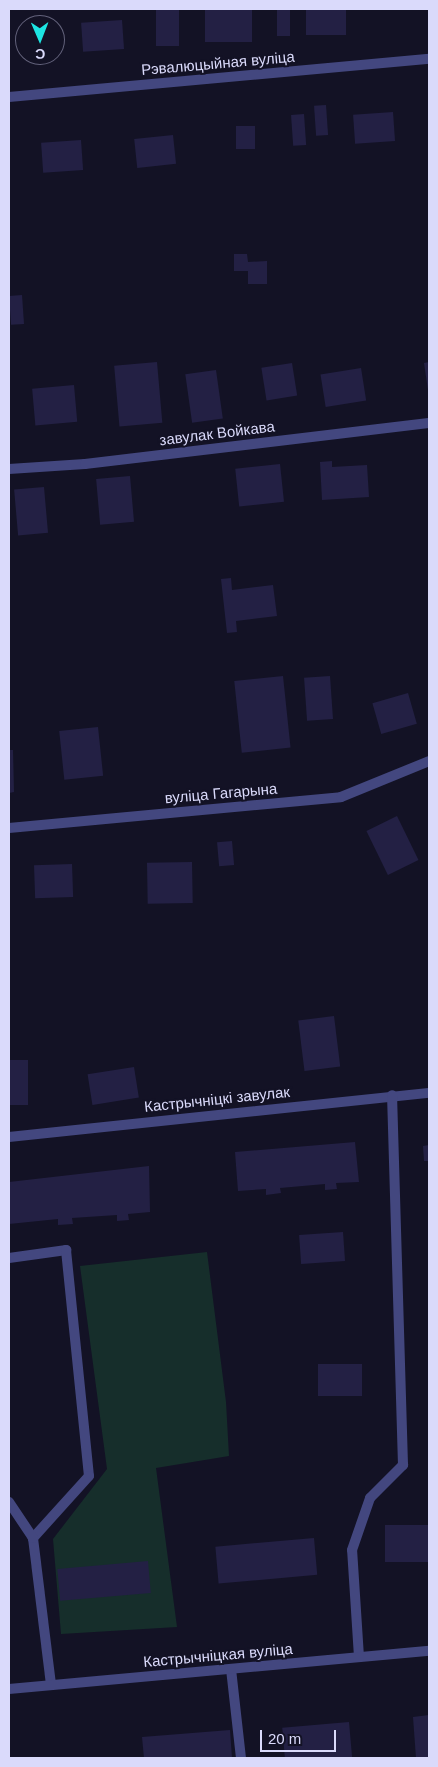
<!DOCTYPE html>
<meta charset="utf-8">
<style>
body{margin:0}
#map{position:relative;width:438px;height:1767px;overflow:hidden;background:#131225;font-family:Arial,sans-serif}
div>[style]{position:absolute}
.green>*{inset:0;background:#162e2b}
.building>*{inset:0;background:#232044;transform-origin:0 0}
.service>*{height:10px;margin:-5px;padding:0 5px;transform-origin:5px;border-radius:5px;background:#43477f}
.minor>*{height:10px;margin:-5px;padding:0 5px;transform-origin:5px;border-radius:5px;background:#43477f}
.tertiary>*{height:10px;margin:-5px;padding:0 5px;transform-origin:5px;border-radius:5px;background:#43477f}
span{translate:-50% -50%;white-space:nowrap;text-align:center;line-height:1.15;-webkit-text-stroke:4px #131225;paint-order:stroke}
.street-label{font-size:15px;color:#dadafb}
.frame{position:absolute;inset:0;border:10px solid #dadafb;pointer-events:none}
.north{position:absolute;left:15px;top:15px;width:50px;height:50px;box-sizing:border-box;background:#131225;border:1px solid #63627b;border-radius:50%;rotate:179deg;font-size:14px;font-weight:700;line-height:20px;text-align:center;color:#dadafb}
.north::after{content:'';display:block;margin:auto;width:18px;height:22px;background:#1de5e2;clip-path:polygon(50% 0,100% 100%,50% 72%,0 100%)}
.scale{position:absolute;left:260px;top:1730px;width:76px;height:22px;box-sizing:border-box;border:2px solid #dadafb;border-top:0;padding-left:6px;font-size:15px;line-height:18px;white-space:nowrap;color:#dadafb;-webkit-text-stroke:4px #131225;paint-order:stroke}
</style>
<div id="map">
<div class="green">
<i style="clip-path:polygon(207px 1252px,226px 1402px,229px 1456px,156px 1468px,177px 1627px,61px 1634px,53px 1539px,107px 1469px,80px 1266px)"></i>
</div>
<div class="building">
<i style="left:156px;top:9px;width:23px;height:37px"></i>
<i style="left:205px;top:9px;width:47px;height:33px"></i>
<i style="left:277px;top:9px;width:13px;height:27px"></i>
<i style="left:306px;top:9px;width:40px;height:26px"></i>
<i style="left:122px;top:20px;width:29px;height:41px;rotate:86deg"></i>
<i style="left:326px;top:105px;width:30px;height:12px;rotate:86deg"></i>
<i style="left:393px;top:112px;width:29px;height:40px;rotate:86deg"></i>
<i style="left:304px;top:114px;width:31px;height:13px;rotate:86deg"></i>
<i style="left:236px;top:126px;width:19px;height:23px"></i>
<i style="left:173px;top:135px;width:29px;height:39px;rotate:84deg"></i>
<i style="left:81px;top:140px;width:30px;height:40px;rotate:86deg"></i>
<i style="clip-path:polygon(234px 254px,247px 254px,248px 262px,267px 261px,267px 284px,248px 284px,248px 271px,234px 271px)"></i>
<i style="left:22px;top:295px;width:29px;height:13px;rotate:86deg"></i>
<i style="left:157px;top:362px;width:61px;height:43px;rotate:85deg"></i>
<i style="clip-path:polygon(429px 362px,429px 390px,428px 390px,424px 363px)"></i>
<i style="left:292px;top:363px;width:33px;height:31px;rotate:81deg"></i>
<i style="left:361px;top:368px;width:33px;height:41px;rotate:81deg"></i>
<i style="left:216px;top:370px;width:49px;height:31px;rotate:82deg"></i>
<i style="left:74px;top:385px;width:37px;height:42px;rotate:85deg"></i>
<i style="clip-path:polygon(332px 461px,332px 467px,367px 465px,369px 497px,322px 500px,320px 462px)"></i>
<i style="left:280px;top:464px;width:38px;height:45px;rotate:84deg"></i>
<i style="left:130px;top:476px;width:46px;height:34px;rotate:85deg"></i>
<i style="left:44px;top:487px;width:46px;height:30px;rotate:85deg"></i>
<i style="clip-path:polygon(231px 578px,232px 590px,273px 585px,277px 616px,236px 621px,237px 632px,227px 633px,221px 579px)"></i>
<i style="left:283px;top:676px;width:72px;height:49px;rotate:84deg"></i>
<i style="left:330px;top:676px;width:43px;height:26px;rotate:86deg"></i>
<i style="left:408px;top:693px;width:32px;height:37px;rotate:74deg"></i>
<i style="left:98px;top:727px;width:49px;height:39px;rotate:84deg"></i>
<i style="clip-path:polygon(9px 750px,13px 750px,14px 792px,9px 793px)"></i>
<i style="left:397px;top:816px;width:49px;height:34px;rotate:64deg"></i>
<i style="left:232px;top:841px;width:24px;height:15px;rotate:85deg"></i>
<i style="left:192px;top:862px;width:41px;height:45px;rotate:89deg"></i>
<i style="left:72px;top:864px;width:33px;height:38px;rotate:88deg"></i>
<i style="left:334px;top:1016px;width:51px;height:36px;rotate:83deg"></i>
<i style="left:9px;top:1060px;width:19px;height:45px"></i>
<i style="left:134px;top:1067px;width:31px;height:47px;rotate:81deg"></i>
<i style="clip-path:polygon(355px 1142px,359px 1182px,336px 1183px,337px 1189px,325px 1190px,325px 1184px,280px 1188px,281px 1193px,266px 1195px,266px 1189px,238px 1191px,235px 1152px)"></i>
<i style="clip-path:polygon(429px 1145px,429px 1161px,424px 1161px,423px 1146px)"></i>
<i style="clip-path:polygon(149px 1166px,150px 1212px,128px 1214px,129px 1220px,117px 1221px,117px 1215px,72px 1218px,73px 1224px,58px 1225px,58px 1219px,9px 1224px,9px 1182px)"></i>
<i style="left:343px;top:1232px;width:29px;height:44px;rotate:86deg"></i>
<i style="left:362px;top:1364px;width:32px;height:44px;rotate:90deg"></i>
<i style="left:429px;top:1525px;width:37px;height:44px;rotate:90deg"></i>
<i style="left:314px;top:1538px;width:37px;height:99px;rotate:85deg"></i>
<i style="left:148px;top:1561px;width:32px;height:91px;rotate:85deg"></i>
<i style="clip-path:polygon(429px 1715px,429px 1757px,416px 1758px,413px 1717px)"></i>
<i style="left:349px;top:1722px;width:36px;height:67px;rotate:85deg"></i>
<i style="clip-path:polygon(230px 1730px,232px 1758px,144px 1758px,142px 1737px)"></i>
</div>
<div class="service">
<i style="left:9px;top:1258px;width:58px;rotate:-8deg"></i>
<i style="left:66px;top:1250px;width:227px;rotate:84.2deg"></i>
<i style="left:89px;top:1476px;width:84px;rotate:132.1deg"></i>
<i style="left:33px;top:1538px;width:148px;rotate:83deg"></i>
<i style="left:9px;top:1502px;width:43px;rotate:56.3deg"></i>
<i style="left:231px;top:1669px;width:90px;rotate:83.6deg"></i>
</div>
<div class="minor">
<i style="left:9px;top:97px;width:422px;rotate:-5.2deg"></i>
<i style="left:9px;top:469px;width:76px;rotate:-3.8deg"></i>
<i style="left:85px;top:464px;width:346px;rotate:-6.8deg"></i>
<i style="left:9px;top:828px;width:333px;rotate:-5.3deg"></i>
<i style="left:341px;top:797px;width:95px;rotate:-22.2deg"></i>
<i style="left:9px;top:1137px;width:422px;rotate:-6deg"></i>
<i style="left:359px;top:1657px;width:107px;rotate:-93.7deg"></i>
<i style="left:352px;top:1550px;width:55px;rotate:-70.9deg"></i>
<i style="left:370px;top:1498px;width:47px;rotate:-45deg"></i>
<i style="left:403px;top:1465px;width:370px;rotate:-91.7deg"></i>
</div>
<div class="tertiary">
<i style="left:9px;top:1689px;width:422px;rotate:-5.2deg"></i>
</div>
<div class="street-label">
<span style="left:218px;top:63px;rotate:-5deg">Рэвалюцыйная вуліца</span>
<span style="left:217px;top:433px;rotate:-7deg">завулак Войкава</span>
<span style="left:221px;top:793px;rotate:-5deg">вуліца Гагарына</span>
<span style="left:217px;top:1099px;rotate:-6deg">Кастрычніцкі завулак</span>
<span style="left:218px;top:1655px;rotate:-5deg">Кастрычніцкая вуліца</span>
</div>
<div class="frame"></div>
<div class="north">С</div>
<div class="scale">20 m</div>
</div>
